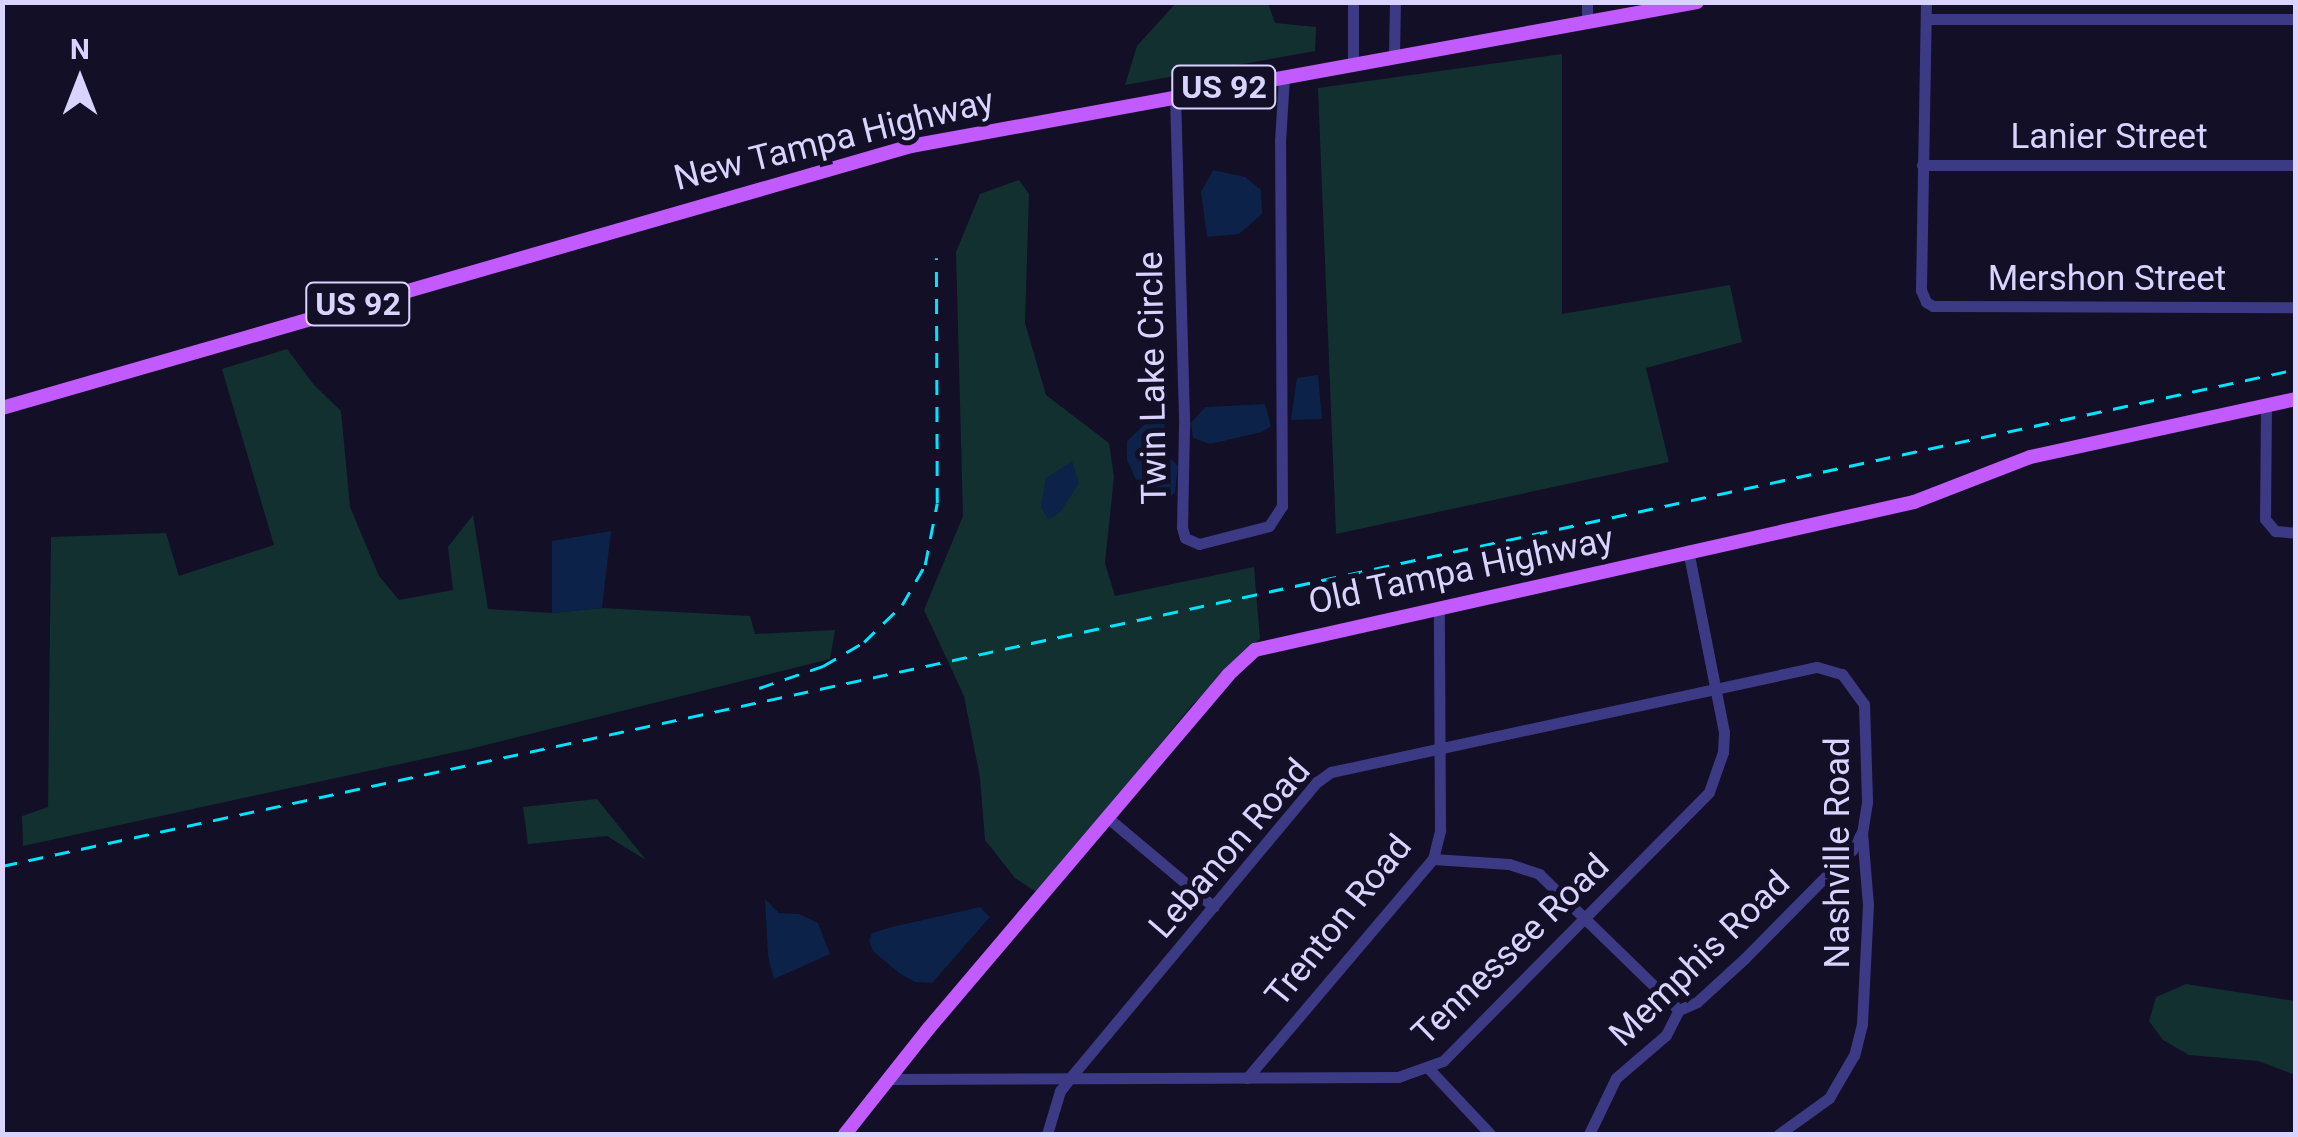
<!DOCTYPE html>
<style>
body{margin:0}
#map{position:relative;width:2298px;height:1137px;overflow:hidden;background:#130f26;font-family:Roboto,sans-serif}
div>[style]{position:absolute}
.green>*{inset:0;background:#12302f}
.water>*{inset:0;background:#0c2248}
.minor>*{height:11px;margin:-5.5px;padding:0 5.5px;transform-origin:5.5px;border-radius:5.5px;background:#3d3a85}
.major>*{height:14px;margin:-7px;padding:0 7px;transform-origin:7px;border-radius:7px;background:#c25bff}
.rail>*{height:2.5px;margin-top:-1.25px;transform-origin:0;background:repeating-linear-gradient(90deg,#00e5ff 0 15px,transparent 0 27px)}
span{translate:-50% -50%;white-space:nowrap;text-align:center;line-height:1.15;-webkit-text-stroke:10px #130f26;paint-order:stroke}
.shield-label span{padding:2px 8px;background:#130f26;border:2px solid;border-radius:8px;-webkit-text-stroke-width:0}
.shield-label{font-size:32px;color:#d9d4ff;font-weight:700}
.street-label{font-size:35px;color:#d9d4ff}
.frame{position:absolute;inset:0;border:5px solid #d9d4ff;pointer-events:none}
.north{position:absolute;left:30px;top:30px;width:100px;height:100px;-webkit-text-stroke:8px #130f26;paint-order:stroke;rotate:0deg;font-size:28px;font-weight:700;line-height:40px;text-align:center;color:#d9d4ff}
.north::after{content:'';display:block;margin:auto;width:35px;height:45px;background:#d9d4ff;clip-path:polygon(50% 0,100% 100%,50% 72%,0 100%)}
</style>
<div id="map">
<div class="green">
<i style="clip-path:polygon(1176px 3px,1268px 3px,1275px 23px,1316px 27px,1315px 51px,1125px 85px,1137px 46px)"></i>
<i style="clip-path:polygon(1562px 54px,1562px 314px,1730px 285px,1742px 342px,1646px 368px,1669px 462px,1336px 534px,1318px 88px)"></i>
<i style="clip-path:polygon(1019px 180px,1029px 194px,1025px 323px,1046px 395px,1109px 443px,1114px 477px,1105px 563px,1115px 596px,1254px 567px,1260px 639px,1192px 705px,1038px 893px,1015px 878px,985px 840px,980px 778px,964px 696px,924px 610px,963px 516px,956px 252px,980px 194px)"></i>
<i style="clip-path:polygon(287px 349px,314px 385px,341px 411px,350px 507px,379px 576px,399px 600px,453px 590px,448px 547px,473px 515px,488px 609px,552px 613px,602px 608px,750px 616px,755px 634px,835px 630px,830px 659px,474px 748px,23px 846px,22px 816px,48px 807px,51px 537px,166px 533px,179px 576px,274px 545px,222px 369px)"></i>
<i style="clip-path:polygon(597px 799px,646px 860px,607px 836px,528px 844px,523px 807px)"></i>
<i style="clip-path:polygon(2186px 984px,2295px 1001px,2295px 1075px,2258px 1061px,2189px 1055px,2163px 1040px,2149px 1021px,2156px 997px)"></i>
</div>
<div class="water">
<i style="clip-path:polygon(1213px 170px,1245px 177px,1261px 190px,1262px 214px,1239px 234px,1207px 237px,1201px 192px)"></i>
<i style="clip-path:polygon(1318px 375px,1322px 419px,1291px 420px,1297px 378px)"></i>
<i style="clip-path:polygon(1265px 404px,1271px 426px,1262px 432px,1210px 444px,1193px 438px,1191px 423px,1205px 407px)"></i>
<i style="clip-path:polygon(1156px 414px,1164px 422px,1169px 457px,1178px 466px,1175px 493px,1167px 499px,1143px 495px,1127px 460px,1127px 441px)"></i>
<i style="clip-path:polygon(1072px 461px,1079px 483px,1061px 511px,1049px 520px,1041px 507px,1046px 478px)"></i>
<i style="clip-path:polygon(611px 531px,602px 608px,552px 613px,552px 541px)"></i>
<i style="clip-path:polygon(765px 899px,779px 913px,799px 914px,818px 923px,830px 954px,774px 979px,768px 956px)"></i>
<i style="clip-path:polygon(980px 907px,990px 917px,932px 983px,915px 982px,899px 973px,873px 951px,869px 941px,872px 933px,892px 927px)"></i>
</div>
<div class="minor">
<i style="left:1587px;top:2px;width:20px;rotate:90deg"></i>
<i style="left:1926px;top:2px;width:288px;rotate:91deg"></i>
<i style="left:1921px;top:290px;width:13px;rotate:67deg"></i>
<i style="left:1926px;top:302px;width:8px;rotate:30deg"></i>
<i style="left:1933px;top:306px;width:363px;rotate:0.2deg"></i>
<i style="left:1926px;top:19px;width:370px"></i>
<i style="left:1394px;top:57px;width:55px;rotate:-89deg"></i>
<i style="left:1353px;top:65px;width:63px;rotate:-90deg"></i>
<i style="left:1175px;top:95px;width:331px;rotate:88.4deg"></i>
<i style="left:1184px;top:426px;width:101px;rotate:91.1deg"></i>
<i style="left:1182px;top:527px;width:11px;rotate:75deg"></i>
<i style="left:1185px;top:538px;width:15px;rotate:23deg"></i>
<i style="left:1199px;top:544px;width:72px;rotate:-14.4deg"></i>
<i style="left:1269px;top:526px;width:24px;rotate:-57deg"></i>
<i style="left:1282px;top:506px;width:365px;rotate:-90.3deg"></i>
<i style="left:1280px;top:141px;width:64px;rotate:-86.4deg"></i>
<i style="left:1922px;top:165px;width:374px"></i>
<i style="left:2266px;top:406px;width:113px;rotate:90.5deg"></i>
<i style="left:2265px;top:519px;width:16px;rotate:50deg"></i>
<i style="left:2275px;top:531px;width:21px;rotate:5deg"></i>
<i style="left:1108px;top:818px;width:138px;rotate:40deg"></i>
<i style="left:1433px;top:859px;width:76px;rotate:3.8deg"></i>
<i style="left:1509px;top:864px;width:32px;rotate:18deg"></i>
<i style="left:1539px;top:874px;width:195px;rotate:44.2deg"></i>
<i style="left:1429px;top:1069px;width:89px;rotate:46.8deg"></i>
<i style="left:1247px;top:1078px;width:287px;rotate:-49.7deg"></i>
<i style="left:1433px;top:859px;width:30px;rotate:-76deg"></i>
<i style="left:1440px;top:830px;width:223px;rotate:-90.3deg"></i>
<i style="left:892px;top:1079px;width:506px;rotate:-0.23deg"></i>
<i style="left:1398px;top:1077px;width:48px;rotate:-19.6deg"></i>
<i style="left:1443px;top:1061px;width:378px;rotate:-45.3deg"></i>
<i style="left:1709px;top:792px;width:42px;rotate:-70.7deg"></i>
<i style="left:1723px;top:752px;width:20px;rotate:-87deg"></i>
<i style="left:1724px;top:732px;width:185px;rotate:-101.2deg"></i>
<i style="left:1047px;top:1134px;width:45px;rotate:-73.2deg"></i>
<i style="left:1060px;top:1091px;width:16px;rotate:-52deg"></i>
<i style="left:1070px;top:1078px;width:386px;rotate:-50.2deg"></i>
<i style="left:1317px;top:782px;width:17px;rotate:-36deg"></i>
<i style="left:1331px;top:772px;width:497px;rotate:-12.2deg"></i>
<i style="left:1817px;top:667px;width:26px;rotate:16deg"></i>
<i style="left:1842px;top:674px;width:37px;rotate:54deg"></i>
<i style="left:1864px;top:704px;width:98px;rotate:88.2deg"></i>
<i style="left:1867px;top:802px;width:30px;rotate:99deg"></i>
<i style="left:1862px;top:832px;width:73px;rotate:85.3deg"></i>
<i style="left:1868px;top:905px;width:119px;rotate:92.9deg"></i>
<i style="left:1862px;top:1024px;width:32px;rotate:104deg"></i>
<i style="left:1854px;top:1055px;width:50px;rotate:120.2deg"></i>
<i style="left:1829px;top:1098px;width:62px;rotate:144.2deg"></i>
<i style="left:1589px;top:1134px;width:62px;rotate:-64.3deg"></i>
<i style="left:1616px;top:1078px;width:66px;rotate:-40.7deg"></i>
<i style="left:1666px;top:1035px;width:28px;rotate:-63deg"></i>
<i style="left:1679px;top:1010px;width:20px;rotate:-24deg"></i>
<i style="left:1697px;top:1002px;width:65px;rotate:-42.5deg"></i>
<i style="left:1745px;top:958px;width:152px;rotate:-45.3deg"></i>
<i style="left:1852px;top:850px;width:21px;rotate:-61deg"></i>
</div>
<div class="major">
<i style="left:2px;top:408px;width:946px;rotate:-16.08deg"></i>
<i style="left:911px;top:146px;width:799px;rotate:-10.38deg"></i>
<i style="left:845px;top:1134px;width:135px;rotate:-51.6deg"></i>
<i style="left:929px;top:1028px;width:463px;rotate:-49.7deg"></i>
<i style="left:1228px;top:675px;width:37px;rotate:-43deg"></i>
<i style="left:1255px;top:650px;width:675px;rotate:-12.66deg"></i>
<i style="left:1914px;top:502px;width:124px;rotate:-21.2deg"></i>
<i style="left:2030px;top:457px;width:272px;rotate:-12.3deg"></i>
</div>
<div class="rail">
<i style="left:759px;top:688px;width:68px;rotate:-19deg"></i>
<i style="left:823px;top:666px;width:48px;rotate:-30.3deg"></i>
<i style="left:864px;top:642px;width:53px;rotate:-44.2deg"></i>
<i style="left:902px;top:605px;width:46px;rotate:-60.1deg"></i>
<i style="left:925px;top:565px;width:63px;rotate:-79deg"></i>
<i style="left:937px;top:503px;width:245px;rotate:-90.2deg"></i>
<i style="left:2px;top:866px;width:2347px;rotate:-12.22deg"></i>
</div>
<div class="shield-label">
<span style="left:1224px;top:87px">US 92</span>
<span style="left:358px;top:304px">US 92</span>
</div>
<div class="street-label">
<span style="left:2109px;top:137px">Lanier Street</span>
<span style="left:834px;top:140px;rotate:-14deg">New Tampa Highway</span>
<span style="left:2107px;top:279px">Mershon Street</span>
<span style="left:1153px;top:378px;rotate:-91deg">Twin Lake Circle</span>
<span style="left:1461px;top:571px;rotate:-12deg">Old Tampa Highway</span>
<span style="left:1230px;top:849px;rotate:-49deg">Lebanon Road</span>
<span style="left:1838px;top:853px;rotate:-90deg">Nashville Road</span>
<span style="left:1339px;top:921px;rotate:-51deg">Trenton Road</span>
<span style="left:1511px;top:950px;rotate:-44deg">Tennessee Road</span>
<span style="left:1700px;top:959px;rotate:-44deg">Memphis Road</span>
</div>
<div class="frame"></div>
<div class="north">N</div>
</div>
